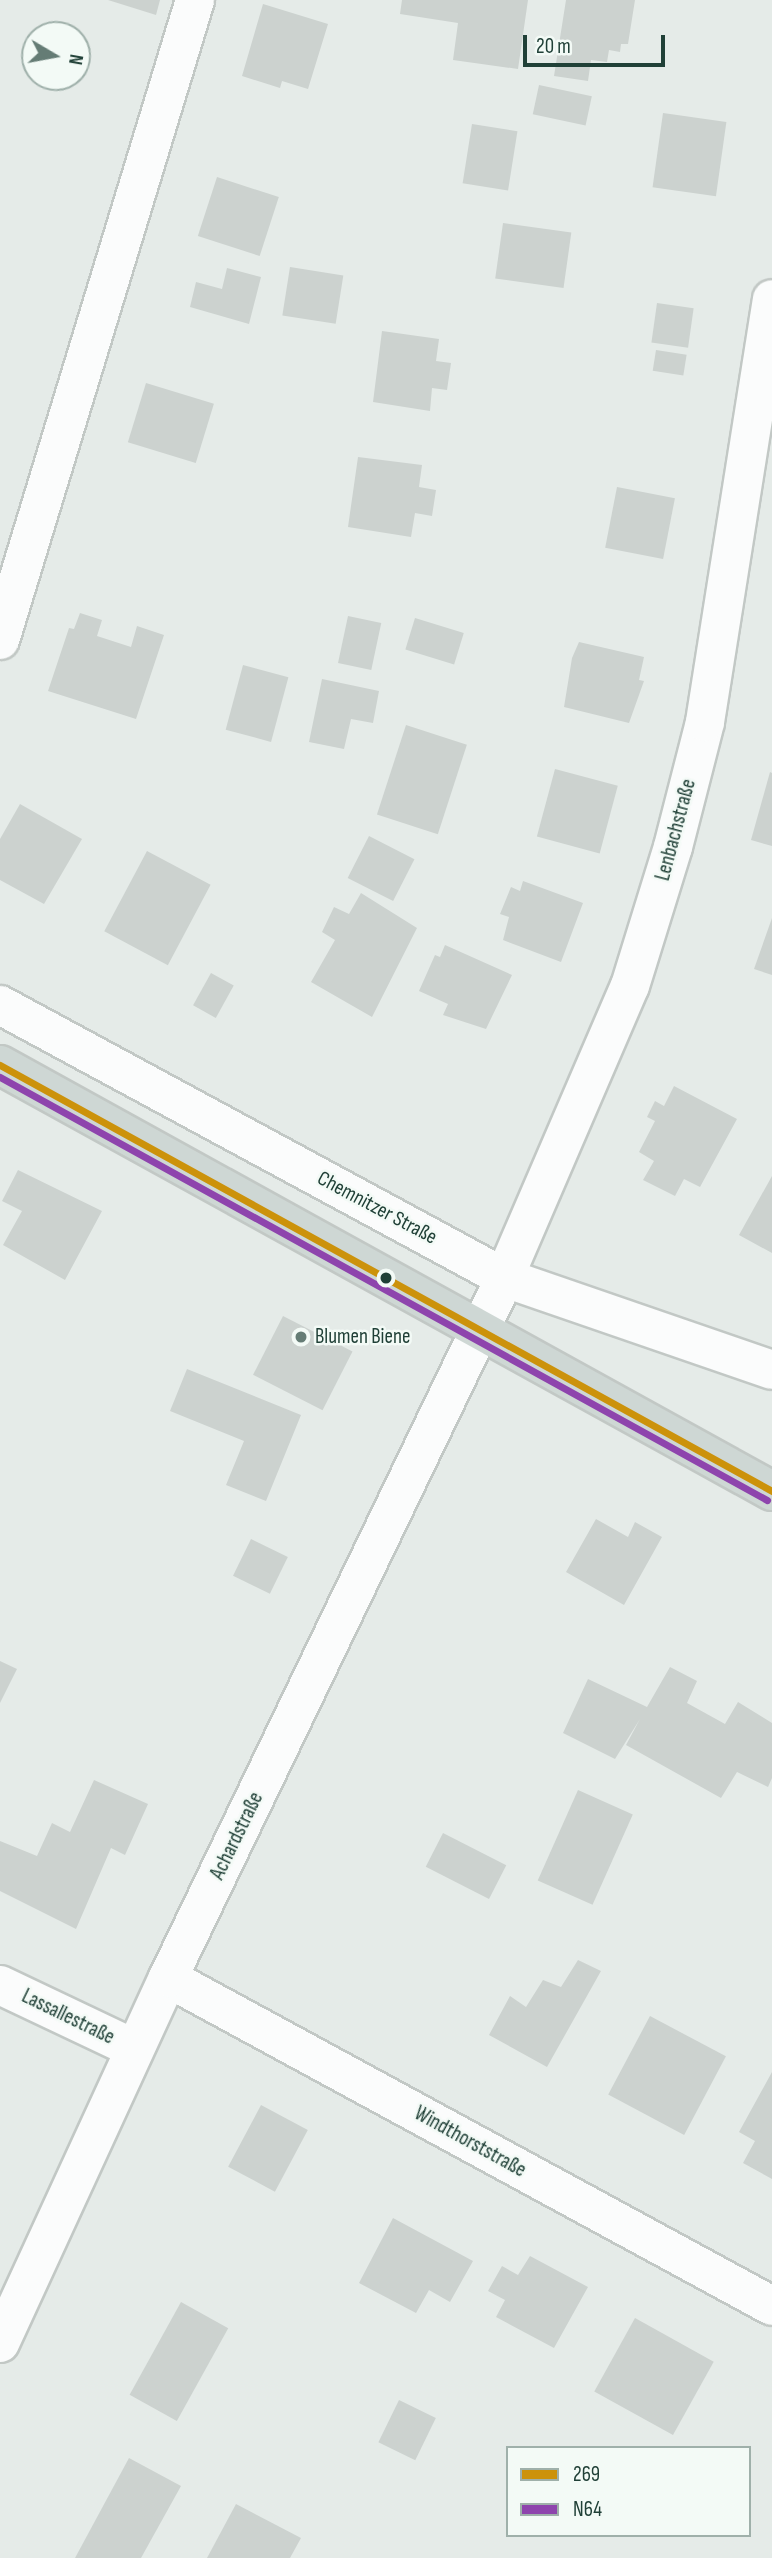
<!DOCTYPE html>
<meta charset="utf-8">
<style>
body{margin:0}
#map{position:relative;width:772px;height:2558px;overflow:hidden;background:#e5ebe8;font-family:"Sofia Sans Condensed",sans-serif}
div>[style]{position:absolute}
.building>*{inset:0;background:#ccd2cf;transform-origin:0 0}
.roads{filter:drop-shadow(2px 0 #c2c8c5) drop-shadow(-2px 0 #c2c8c5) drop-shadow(0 2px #c2c8c5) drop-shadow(0 -2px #c2c8c5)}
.minor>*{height:38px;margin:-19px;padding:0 19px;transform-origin:19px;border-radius:19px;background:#fbfcfc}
.major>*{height:38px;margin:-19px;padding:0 19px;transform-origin:19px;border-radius:19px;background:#ced7d4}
.bus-1>*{height:7px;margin:-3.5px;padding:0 3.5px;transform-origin:3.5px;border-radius:3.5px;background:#cc920b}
.bus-2>*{height:7px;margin:-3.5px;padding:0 3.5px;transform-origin:3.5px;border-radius:3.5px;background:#8e44ad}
.dots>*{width:19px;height:19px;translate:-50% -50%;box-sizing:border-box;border:4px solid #f3faf6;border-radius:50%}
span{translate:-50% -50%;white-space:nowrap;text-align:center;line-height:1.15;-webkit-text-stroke:5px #f3faf6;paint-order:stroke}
.street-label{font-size:21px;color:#204037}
.poi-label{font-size:21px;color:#204037}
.left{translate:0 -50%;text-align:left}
.legend{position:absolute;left:506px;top:2446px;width:245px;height:91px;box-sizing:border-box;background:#f3faf6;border:2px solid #9fb0aa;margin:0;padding:9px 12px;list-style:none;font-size:21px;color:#204037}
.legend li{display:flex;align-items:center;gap:14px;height:35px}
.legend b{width:35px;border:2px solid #9fb0aa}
.north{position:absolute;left:21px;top:21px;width:70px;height:70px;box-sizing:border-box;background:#f3faf6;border:2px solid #9fb0aa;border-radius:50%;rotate:100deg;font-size:19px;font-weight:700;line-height:28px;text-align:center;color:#204037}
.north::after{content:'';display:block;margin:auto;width:24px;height:32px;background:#657c75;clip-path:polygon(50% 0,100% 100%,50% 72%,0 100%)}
.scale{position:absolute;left:523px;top:35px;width:142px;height:32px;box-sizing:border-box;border:4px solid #204037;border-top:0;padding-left:9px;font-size:21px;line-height:24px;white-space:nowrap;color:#204037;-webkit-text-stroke:5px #f3faf6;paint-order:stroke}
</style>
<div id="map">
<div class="building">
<i style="clip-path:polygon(108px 0,160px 0,156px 15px)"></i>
<i style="clip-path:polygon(402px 0,528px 0,518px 69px,453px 60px,458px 23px,400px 14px)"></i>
<i style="clip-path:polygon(566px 0,635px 0,628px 44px,621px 44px,620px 52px,609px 50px,607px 62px,591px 60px,588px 81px,554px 76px)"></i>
<i style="clip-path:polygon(263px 4px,328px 24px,308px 89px,282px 81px,280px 88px,242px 76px)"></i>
<i style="left:539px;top:85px;width:54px;height:30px;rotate:12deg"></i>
<i style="left:663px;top:113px;width:64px;height:75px;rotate:8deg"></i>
<i style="left:472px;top:124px;width:46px;height:60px;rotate:9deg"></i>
<i style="left:217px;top:177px;width:65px;height:62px;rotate:18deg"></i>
<i style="left:503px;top:223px;width:69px;height:56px;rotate:8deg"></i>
<i style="left:290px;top:267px;width:54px;height:49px;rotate:9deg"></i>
<i style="clip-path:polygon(227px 268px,261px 277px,249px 324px,190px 307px,196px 282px,222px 289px)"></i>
<i style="left:657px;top:303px;width:37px;height:40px;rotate:8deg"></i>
<i style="clip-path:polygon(382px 331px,439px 339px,436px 361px,451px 363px,447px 390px,432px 388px,430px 411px,373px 402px)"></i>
<i style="left:656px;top:350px;width:31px;height:21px;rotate:9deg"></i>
<i style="left:146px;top:383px;width:71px;height:62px;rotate:17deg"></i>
<i style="clip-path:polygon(358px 457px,422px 465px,419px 487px,436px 490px,432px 516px,415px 513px,411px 537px,348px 527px)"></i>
<i style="left:617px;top:487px;width:59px;height:62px;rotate:11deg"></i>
<i style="clip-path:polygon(80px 613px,102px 620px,97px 636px,131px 647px,137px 626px,164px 635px,136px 719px,48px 691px,69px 628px,74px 629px)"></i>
<i style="left:348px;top:616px;width:34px;height:48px;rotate:12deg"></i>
<i style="left:415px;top:618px;width:51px;height:33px;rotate:17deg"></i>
<i style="clip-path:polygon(579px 642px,644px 657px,639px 680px,644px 681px,629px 723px,564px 707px,572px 658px)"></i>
<i style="left:243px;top:665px;width:47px;height:67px;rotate:15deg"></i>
<i style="clip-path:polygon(322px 679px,379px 691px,373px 723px,351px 719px,344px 749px,309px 742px)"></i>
<i style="left:406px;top:725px;width:64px;height:94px;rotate:18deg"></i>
<i style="left:555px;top:769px;width:65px;height:70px;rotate:15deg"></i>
<i style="clip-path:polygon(770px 772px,772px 773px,772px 846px,751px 840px)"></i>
<i style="clip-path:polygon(20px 804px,82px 839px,44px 904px,0 880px,0 839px)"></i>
<i style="left:369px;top:836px;width:51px;height:47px;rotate:27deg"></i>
<i style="left:147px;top:851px;width:72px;height:91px;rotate:28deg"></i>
<i style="clip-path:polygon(523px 881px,583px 903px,561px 962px,503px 940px,509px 917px,500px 914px,511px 887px,520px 891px)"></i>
<i style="clip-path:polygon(361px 893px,417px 928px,372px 1017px,311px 982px,335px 940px,322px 932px,334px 907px,349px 914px)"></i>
<i style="clip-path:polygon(772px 918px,772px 975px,754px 969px)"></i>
<i style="clip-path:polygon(445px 945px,512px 975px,486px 1029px,443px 1015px,448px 1004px,419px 991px,435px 955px,440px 957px)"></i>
<i style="left:211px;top:973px;width:26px;height:37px;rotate:29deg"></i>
<i style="clip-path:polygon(674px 1086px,737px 1119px,700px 1187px,684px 1179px,675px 1196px,643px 1180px,654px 1161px,639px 1152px,655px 1121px,647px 1117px,655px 1101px,664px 1106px)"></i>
<i style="clip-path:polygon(18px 1170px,102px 1211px,65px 1280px,3px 1245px,22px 1211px,2px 1201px)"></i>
<i style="clip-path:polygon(772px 1176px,772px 1253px,739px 1235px)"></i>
<i style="left:283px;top:1316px;width:78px;height:66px;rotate:27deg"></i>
<i style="clip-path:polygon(187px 1369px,301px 1415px,266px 1501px,226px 1485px,244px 1441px,170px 1411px)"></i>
<i style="clip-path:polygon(596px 1519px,628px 1537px,635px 1522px,662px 1537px,624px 1605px,566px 1572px)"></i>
<i style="left:251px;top:1539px;width:41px;height:41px;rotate:26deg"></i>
<i style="clip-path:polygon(0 1661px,17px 1669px,0 1703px)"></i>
<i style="clip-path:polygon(670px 1667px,697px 1681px,687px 1703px,725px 1724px,738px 1702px,772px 1723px,772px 1778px,768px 1787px,737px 1772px,721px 1798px,626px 1745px,640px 1719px,615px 1759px,563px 1733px,588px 1679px,647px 1707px)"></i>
<i style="clip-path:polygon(94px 1780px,148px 1804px,125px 1855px,111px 1848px,76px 1929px,0 1891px,0 1841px,37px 1856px,52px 1823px,70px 1832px)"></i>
<i style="left:578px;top:1790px;width:60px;height:99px;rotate:24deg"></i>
<i style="left:443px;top:1833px;width:71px;height:38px;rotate:27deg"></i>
<i style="clip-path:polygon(578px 1960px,601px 1971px,547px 2067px,489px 2035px,510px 1996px,526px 2007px,543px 1980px,561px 1987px)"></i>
<i style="left:650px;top:2016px;width:86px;height:89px;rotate:28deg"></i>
<i style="clip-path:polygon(772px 2072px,772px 2179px,743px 2163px,755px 2141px,739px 2132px)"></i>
<i style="left:261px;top:2105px;width:53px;height:70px;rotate:28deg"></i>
<i style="clip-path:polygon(393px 2218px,473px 2261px,450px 2302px,429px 2290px,416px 2313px,359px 2283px)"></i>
<i style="clip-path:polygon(530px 2256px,588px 2287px,554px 2348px,496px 2317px,505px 2300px,488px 2291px,502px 2266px,518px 2275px)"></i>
<i style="left:181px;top:2302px;width:54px;height:106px;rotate:29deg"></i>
<i style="left:635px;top:2318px;width:90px;height:84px;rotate:29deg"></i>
<i style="left:399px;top:2400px;width:41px;height:47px;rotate:26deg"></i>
<i style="clip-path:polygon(129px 2458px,181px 2486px,141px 2558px,75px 2558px)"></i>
<i style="clip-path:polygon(236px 2504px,301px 2538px,290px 2558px,207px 2558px)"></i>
</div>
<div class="roads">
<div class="minor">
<i style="left:0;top:640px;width:669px;rotate:-73.05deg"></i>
<i style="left:0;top:1005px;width:574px;rotate:28.4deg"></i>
<i style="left:505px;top:1278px;width:282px;rotate:19deg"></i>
<i style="left:168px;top:1978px;width:687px;rotate:28.5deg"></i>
<i style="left:0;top:1985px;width:149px;rotate:25.4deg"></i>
<i style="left:0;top:2343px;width:402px;rotate:-65.3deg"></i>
<i style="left:168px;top:1978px;width:761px;rotate:-64.31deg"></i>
<i style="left:498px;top:1292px;width:333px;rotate:-66.7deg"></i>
<i style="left:630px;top:986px;width:145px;rotate:-72.8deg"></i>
<i style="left:673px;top:847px;width:129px;rotate:-75.6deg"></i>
<i style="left:705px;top:722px;width:428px;rotate:-81deg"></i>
</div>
<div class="major">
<i style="left:0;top:1065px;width:882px;rotate:28.89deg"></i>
</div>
</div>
<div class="bus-1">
<i style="left:0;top:1065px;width:882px;rotate:28.89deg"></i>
</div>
<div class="bus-2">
<i style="left:0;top:1077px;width:876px;rotate:28.88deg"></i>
</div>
<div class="dots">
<i style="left:386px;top:1278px;background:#204037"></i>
<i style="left:301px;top:1337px;background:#657c75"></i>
</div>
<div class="street-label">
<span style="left:676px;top:830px;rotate:-75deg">Lenbachstraße</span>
<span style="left:377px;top:1208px;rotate:28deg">Chemnitzer Straße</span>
<span style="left:237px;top:1836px;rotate:-64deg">Achardstraße</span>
<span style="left:68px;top:2017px;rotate:26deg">Lassallestraße</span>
<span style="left:470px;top:2142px;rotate:29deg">Windthorststraße</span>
</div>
<div class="poi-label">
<span class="left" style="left:315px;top:1337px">Blumen Biene</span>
</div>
<ul class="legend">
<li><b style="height:9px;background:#cc920b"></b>269</li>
<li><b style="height:9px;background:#8e44ad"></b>N64</li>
</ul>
<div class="north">N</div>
<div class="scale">20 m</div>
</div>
